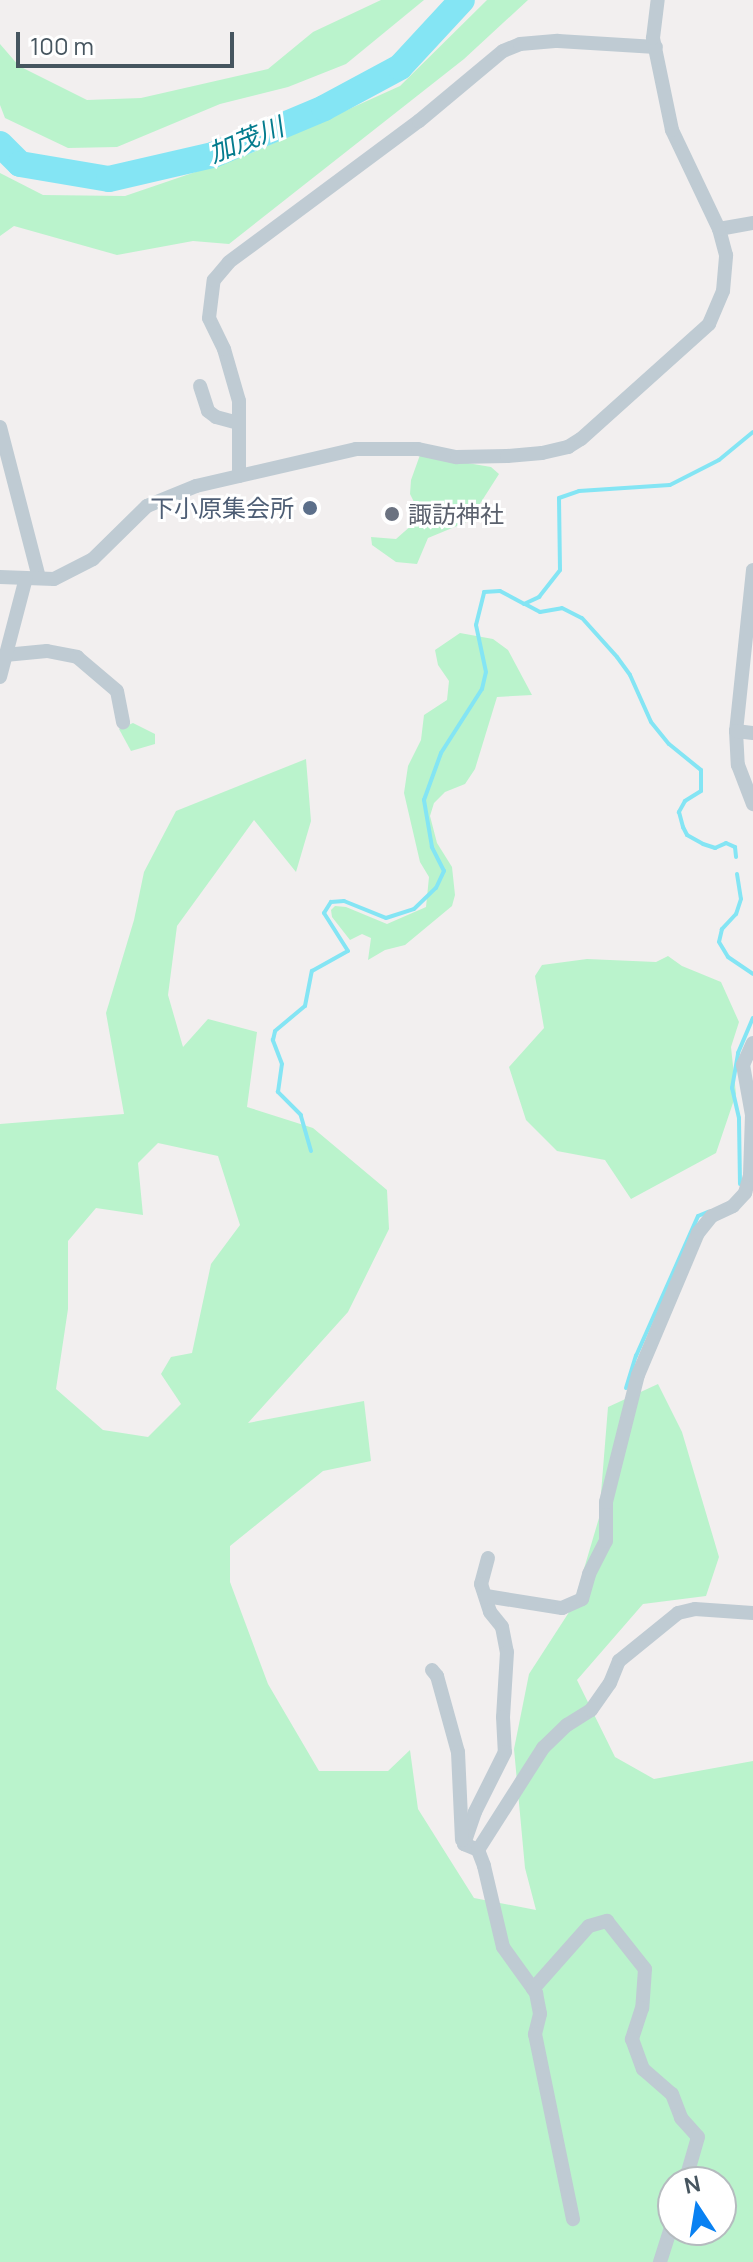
<!DOCTYPE html>
<meta charset="utf-8">
<style>
body{margin:0}
#map{position:relative;width:753px;height:2262px;overflow:hidden;background:#f2efef;font-family:Manrope,"Noto Sans JP",sans-serif}
div>[style]{position:absolute}
.green>*{inset:0;background:#baf3cc}
.stream>*{height:4px;margin:-2px;padding:0 2px;transform-origin:2px;border-radius:2px;background:#84e5f4}
.river>*{height:26px;margin:-13px;padding:0 13px;transform-origin:13px;border-radius:13px;background:#84e5f4}
.street>*{height:14px;margin:-7px;padding:0 7px;transform-origin:7px;border-radius:7px;background:#bfcbd3}
.dots>*{width:22px;height:22px;translate:-50% -50%;box-sizing:border-box;border:4px solid #fff;border-radius:50%}
span{translate:-50% -50%;white-space:nowrap;text-align:center;line-height:1.15;-webkit-text-stroke:6px #fff;paint-order:stroke}
.service-label{font-size:24px;color:#4e5e75}
.right{translate:-100% -50%;text-align:right}
.worship-label{font-size:24px;color:#5b616d}
.left{translate:0 -50%;text-align:left}
.water-label{font-size:26px;color:#047c8e;font-style:italic}
.north{position:absolute;left:657px;top:2166px;width:80px;height:80px;box-sizing:border-box;background:#fff;border:2px solid #b5bbbf;border-radius:50%;rotate:348deg;font-size:22px;font-weight:700;line-height:32px;text-align:center;color:#46555f}
.north::after{content:'';display:block;margin:auto;width:28px;height:36px;background:#0981f2;clip-path:polygon(50% 0,100% 100%,50% 72%,0 100%)}
.scale{position:absolute;left:16px;top:32px;width:218px;height:36px;box-sizing:border-box;border:4px solid #46555f;border-top:0;padding-left:10px;font-size:24px;line-height:28px;white-space:nowrap;color:#46555f;-webkit-text-stroke:6px #fff;paint-order:stroke}
</style>
<div id="map">
<div class="green">
<i style="clip-path:polygon(381px 0,424px 0,346px 64px,288px 87px,220px 104px,117px 147px,68px 148px,5px 118px,0 105px,0 44px,19px 66px,87px 100px,141px 98px,268px 69px,313px 32px)"></i>
<i style="clip-path:polygon(487px 0,528px 0,464px 59px,229px 244px,193px 241px,117px 255px,14px 226px,0 236px,0 173px,43px 195px,125px 196px,254px 152px,400px 86px)"></i>
<i style="clip-path:polygon(420px 455px,491px 467px,499px 474px,469px 521px,428px 538px,417px 564px,396px 562px,372px 545px,371px 537px,396px 539px,413px 524px,418px 510px,410px 494px,411px 480px)"></i>
<i style="clip-path:polygon(460px 633px,493px 639px,508px 650px,532px 695px,497px 697px,475px 769px,465px 784px,445px 792px,434px 803px,430px 816px,437px 843px,452px 867px,455px 895px,452px 906px,405px 945px,385px 950px,368px 960px,371px 938px,362px 934px,350px 940px,332px 917px,331px 910px,335px 906px,346px 907px,387px 924px,426px 907px,429px 877px,420px 862px,404px 793px,408px 766px,421px 740px,424px 715px,447px 700px,449px 681px,438px 665px,435px 650px)"></i>
<i style="clip-path:polygon(133px 723px,155px 734px,155px 744px,131px 751px,119px 729px)"></i>
<i style="clip-path:polygon(evenodd,306px 759px,311px 821px,296px 872px,254px 820px,177px 926px,168px 995px,183px 1047px,208px 1019px,257px 1032px,247px 1107px,313px 1128px,387px 1190px,389px 1229px,348px 1312px,248px 1423px,364px 1401px,371px 1461px,323px 1471px,230px 1546px,230px 1582px,268px 1684px,319px 1771px,388px 1771px,410px 1750px,418px 1809px,474px 1898px,536px 1910px,525px 1868px,514px 1749px,529px 1674px,573px 1606px,599px 1518px,608px 1407px,658px 1384px,682px 1432px,719px 1557px,706px 1596px,643px 1604px,577px 1680px,615px 1757px,654px 1779px,753px 1761px,753px 2262px,0 2262px,0 1124px,124px 1114px,106px 1013px,134px 920px,144px 872px,176px 811px,306px 759px,158px 1143px,218px 1156px,240px 1225px,211px 1264px,192px 1353px,171px 1357px,161px 1374px,181px 1404px,148px 1437px,103px 1430px,56px 1389px,68px 1309px,68px 1241px,96px 1208px,143px 1215px,138px 1163px,158px 1143px,306px 759px,673px 2182px,721px 2182px,721px 2230px,673px 2230px,673px 2182px)"></i>
<i style="clip-path:polygon(668px 956px,682px 966px,721px 982px,739px 1022px,731px 1047px,736px 1094px,716px 1153px,631px 1199px,605px 1160px,557px 1151px,526px 1120px,509px 1067px,544px 1028px,535px 976px,542px 965px,587px 959px,656px 962px)"></i>
</div>
<div class="stream">
<i style="left:525px;top:604px;width:17px;rotate:28deg"></i>
<i style="left:540px;top:612px;width:22px;rotate:-10deg"></i>
<i style="left:562px;top:608px;width:22px;rotate:27deg"></i>
<i style="left:582px;top:618px;width:52px;rotate:48.1deg"></i>
<i style="left:617px;top:657px;width:22px;rotate:54deg"></i>
<i style="left:630px;top:675px;width:51px;rotate:65.9deg"></i>
<i style="left:651px;top:722px;width:28px;rotate:51deg"></i>
<i style="left:669px;top:744px;width:41px;rotate:39.1deg"></i>
<i style="left:701px;top:770px;width:21px;rotate:90deg"></i>
<i style="left:701px;top:791px;width:19px;rotate:148deg"></i>
<i style="left:685px;top:801px;width:13px;rotate:119deg"></i>
<i style="left:679px;top:812px;width:16px;rotate:75deg"></i>
<i style="left:683px;top:827px;width:9px;rotate:63deg"></i>
<i style="left:687px;top:835px;width:18px;rotate:29deg"></i>
<i style="left:703px;top:844px;width:13px;rotate:18deg"></i>
<i style="left:715px;top:848px;width:12px;rotate:-24deg"></i>
<i style="left:726px;top:843px;width:10px;rotate:24deg"></i>
<i style="left:735px;top:847px;width:10px;rotate:84deg"></i>
<i style="left:737px;top:874px;width:25px;rotate:81deg"></i>
<i style="left:741px;top:899px;width:16px;rotate:108deg"></i>
<i style="left:736px;top:914px;width:21px;rotate:133deg"></i>
<i style="left:722px;top:929px;width:13px;rotate:103deg"></i>
<i style="left:719px;top:942px;width:17px;rotate:59deg"></i>
<i style="left:728px;top:957px;width:30px;rotate:34deg"></i>
<i style="left:311px;top:1151px;width:37px;rotate:-106deg"></i>
<i style="left:301px;top:1115px;width:33px;rotate:-135deg"></i>
<i style="left:278px;top:1092px;width:28px;rotate:-82deg"></i>
<i style="left:282px;top:1064px;width:26px;rotate:-111deg"></i>
<i style="left:273px;top:1040px;width:9px;rotate:-77deg"></i>
<i style="left:275px;top:1031px;width:39px;rotate:-40deg"></i>
<i style="left:305px;top:1006px;width:36px;rotate:-79deg"></i>
<i style="left:312px;top:971px;width:41px;rotate:-29.1deg"></i>
<i style="left:348px;top:951px;width:45px;rotate:-122.3deg"></i>
<i style="left:324px;top:913px;width:13px;rotate:-58deg"></i>
<i style="left:331px;top:902px;width:13px;rotate:-4deg"></i>
<i style="left:344px;top:901px;width:45px;rotate:22deg"></i>
<i style="left:386px;top:918px;width:29px;rotate:-18deg"></i>
<i style="left:414px;top:909px;width:30px;rotate:-44deg"></i>
<i style="left:436px;top:888px;width:19px;rotate:-65deg"></i>
<i style="left:444px;top:871px;width:27px;rotate:-117deg"></i>
<i style="left:432px;top:847px;width:48px;rotate:-99.7deg"></i>
<i style="left:424px;top:800px;width:50px;rotate:-70.1deg"></i>
<i style="left:441px;top:753px;width:76px;rotate:-57.4deg"></i>
<i style="left:482px;top:689px;width:17px;rotate:-77deg"></i>
<i style="left:486px;top:672px;width:48px;rotate:-102deg"></i>
<i style="left:476px;top:625px;width:34px;rotate:-76deg"></i>
<i style="left:484px;top:592px;width:16px;rotate:-4deg"></i>
<i style="left:500px;top:591px;width:27px;rotate:28deg"></i>
<i style="left:524px;top:604px;width:17px;rotate:-25deg"></i>
<i style="left:539px;top:597px;width:34px;rotate:-52deg"></i>
<i style="left:560px;top:570px;width:72px;rotate:-90.8deg"></i>
<i style="left:559px;top:498px;width:21px;rotate:-19deg"></i>
<i style="left:579px;top:491px;width:91px;rotate:-3.8deg"></i>
<i style="left:670px;top:485px;width:55px;rotate:-27deg"></i>
<i style="left:719px;top:460px;width:44px;rotate:-39.5deg"></i>
<i style="left:740px;top:1184px;width:66px;rotate:-90.9deg"></i>
<i style="left:739px;top:1118px;width:31px;rotate:-103deg"></i>
<i style="left:732px;top:1088px;width:36px;rotate:-80deg"></i>
<i style="left:738px;top:1053px;width:38px;rotate:-67deg"></i>
<i style="left:626px;top:1388px;width:34px;rotate:-73deg"></i>
<i style="left:636px;top:1356px;width:153px;rotate:-66.1deg"></i>
<i style="left:698px;top:1216px;width:11px;rotate:-22deg"></i>
</div>
<div class="river">
<i style="left:0;top:144px;width:28px;rotate:45deg"></i>
<i style="left:20px;top:164px;width:90px;rotate:9.6deg"></i>
<i style="left:109px;top:179px;width:107px;rotate:-13deg"></i>
<i style="left:213px;top:155px;width:121px;rotate:-22.9deg"></i>
<i style="left:324px;top:108px;width:86px;rotate:-28.3deg"></i>
<i style="left:400px;top:67px;width:91px;rotate:-47.2deg"></i>
</div>
<div class="street">
<i style="left:719px;top:229px;width:35px;rotate:-10deg"></i>
<i style="left:200px;top:386px;width:26px;rotate:72deg"></i>
<i style="left:208px;top:411px;width:10px;rotate:37deg"></i>
<i style="left:216px;top:417px;width:24px;rotate:15deg"></i>
<i style="left:0;top:427px;width:156px;rotate:75.5deg"></i>
<i style="left:239px;top:476px;width:75px;rotate:-90deg"></i>
<i style="left:239px;top:401px;width:54px;rotate:-106.1deg"></i>
<i style="left:224px;top:349px;width:34px;rotate:-116deg"></i>
<i style="left:209px;top:318px;width:38px;rotate:-83deg"></i>
<i style="left:214px;top:280px;width:23px;rotate:-50deg"></i>
<i style="left:229px;top:262px;width:237px;rotate:-36.6deg"></i>
<i style="left:419px;top:121px;width:109px;rotate:-39.8deg"></i>
<i style="left:503px;top:51px;width:18px;rotate:-22deg"></i>
<i style="left:520px;top:44px;width:38px;rotate:-5deg"></i>
<i style="left:558px;top:41px;width:98px;rotate:3.5deg"></i>
<i style="left:753px;top:570px;width:162px;rotate:96deg"></i>
<i style="left:736px;top:731px;width:34px;rotate:87deg"></i>
<i style="left:738px;top:765px;width:42px;rotate:69deg"></i>
<i style="left:0;top:577px;width:54px;rotate:2.1deg"></i>
<i style="left:54px;top:579px;width:44px;rotate:-27.1deg"></i>
<i style="left:93px;top:559px;width:76px;rotate:-44.5deg"></i>
<i style="left:147px;top:506px;width:53px;rotate:-22.2deg"></i>
<i style="left:196px;top:486px;width:164px;rotate:-13deg"></i>
<i style="left:356px;top:449px;width:62px"></i>
<i style="left:418px;top:449px;width:40px;rotate:12deg"></i>
<i style="left:457px;top:457px;width:50px;rotate:-1.1deg"></i>
<i style="left:507px;top:456px;width:35px;rotate:-5deg"></i>
<i style="left:542px;top:453px;width:27px;rotate:-13deg"></i>
<i style="left:568px;top:447px;width:15px;rotate:-32deg"></i>
<i style="left:581px;top:439px;width:172px;rotate:-41.9deg"></i>
<i style="left:709px;top:324px;width:36px;rotate:-67deg"></i>
<i style="left:723px;top:291px;width:36px;rotate:-85deg"></i>
<i style="left:726px;top:255px;width:27px;rotate:-105deg"></i>
<i style="left:719px;top:229px;width:110px;rotate:-115.4deg"></i>
<i style="left:672px;top:130px;width:94px;rotate:-101.7deg"></i>
<i style="left:653px;top:38px;width:38px;rotate:-83deg"></i>
<i style="left:5px;top:655px;width:42px;rotate:-5.4deg"></i>
<i style="left:47px;top:651px;width:31px;rotate:11deg"></i>
<i style="left:77px;top:657px;width:52px;rotate:40.4deg"></i>
<i style="left:117px;top:691px;width:32px;rotate:79deg"></i>
<i style="left:0;top:677px;width:102px;rotate:-75.3deg"></i>
<i style="left:736px;top:731px;width:17px;rotate:7deg"></i>
<i style="left:488px;top:1558px;width:27px;rotate:105deg"></i>
<i style="left:481px;top:1584px;width:29px;rotate:72deg"></i>
<i style="left:490px;top:1612px;width:19px;rotate:51deg"></i>
<i style="left:502px;top:1627px;width:25px;rotate:79deg"></i>
<i style="left:507px;top:1652px;width:65px;rotate:93.5deg"></i>
<i style="left:503px;top:1717px;width:35px;rotate:87deg"></i>
<i style="left:505px;top:1752px;width:67px;rotate:116.6deg"></i>
<i style="left:475px;top:1812px;width:34px;rotate:109deg"></i>
<i style="left:464px;top:1844px;width:15px;rotate:23deg"></i>
<i style="left:478px;top:1850px;width:17px;rotate:69deg"></i>
<i style="left:484px;top:1866px;width:83px;rotate:76.8deg"></i>
<i style="left:503px;top:1947px;width:57px;rotate:54.3deg"></i>
<i style="left:536px;top:1993px;width:21px;rotate:79deg"></i>
<i style="left:540px;top:2014px;width:21px;rotate:104deg"></i>
<i style="left:535px;top:2034px;width:189px;rotate:78.4deg"></i>
<i style="left:486px;top:1596px;width:77px;rotate:9deg"></i>
<i style="left:562px;top:1608px;width:22px;rotate:-24deg"></i>
<i style="left:582px;top:1599px;width:26px;rotate:-74deg"></i>
<i style="left:589px;top:1574px;width:37px;rotate:-63deg"></i>
<i style="left:606px;top:1541px;width:39px;rotate:-90deg"></i>
<i style="left:606px;top:1502px;width:131px;rotate:-75.9deg"></i>
<i style="left:638px;top:1375px;width:154px;rotate:-67.1deg"></i>
<i style="left:698px;top:1233px;width:22px;rotate:-51deg"></i>
<i style="left:712px;top:1216px;width:23px;rotate:-25deg"></i>
<i style="left:733px;top:1206px;width:18px;rotate:-47deg"></i>
<i style="left:745px;top:1193px;width:19px;rotate:-74deg"></i>
<i style="left:750px;top:1175px;width:60px;rotate:-88.1deg"></i>
<i style="left:752px;top:1115px;width:51px;rotate:-100.2deg"></i>
<i style="left:743px;top:1065px;width:24px;rotate:-66deg"></i>
<i style="left:432px;top:1670px;width:8px;rotate:50deg"></i>
<i style="left:437px;top:1676px;width:79px;rotate:74.6deg"></i>
<i style="left:458px;top:1752px;width:88px;rotate:87.4deg"></i>
<i style="left:478px;top:1850px;width:121px;rotate:-57.5deg"></i>
<i style="left:543px;top:1748px;width:33px;rotate:-44deg"></i>
<i style="left:567px;top:1725px;width:28px;rotate:-32deg"></i>
<i style="left:591px;top:1710px;width:33px;rotate:-55deg"></i>
<i style="left:610px;top:1683px;width:24px;rotate:-68deg"></i>
<i style="left:619px;top:1661px;width:76px;rotate:-39.1deg"></i>
<i style="left:678px;top:1613px;width:17px;rotate:-13deg"></i>
<i style="left:695px;top:1609px;width:58px;rotate:3.9deg"></i>
<i style="left:533px;top:1989px;width:84px;rotate:-48.4deg"></i>
<i style="left:589px;top:1926px;width:19px;rotate:-16deg"></i>
<i style="left:607px;top:1921px;width:61px;rotate:51.6deg"></i>
<i style="left:645px;top:1969px;width:39px;rotate:94deg"></i>
<i style="left:642px;top:2008px;width:33px;rotate:108deg"></i>
<i style="left:632px;top:2039px;width:32px;rotate:70deg"></i>
<i style="left:643px;top:2069px;width:38px;rotate:41deg"></i>
<i style="left:672px;top:2094px;width:26px;rotate:69deg"></i>
<i style="left:681px;top:2118px;width:25px;rotate:48deg"></i>
<i style="left:698px;top:2137px;width:47px;rotate:106.1deg"></i>
<i style="left:660px;top:2262px;width:43px;rotate:-72.4deg"></i>
</div>
<div class="dots">
<i style="left:310px;top:508px;background:#5c6f8a"></i>
<i style="left:392px;top:514px;background:#6b7280"></i>
</div>
<div class="service-label">
<span class="right" style="left:294px;top:508px">下小原集会所</span>
</div>
<div class="worship-label">
<span class="left" style="left:408px;top:514px">諏訪神社</span>
</div>
<div class="water-label">
<span style="left:246px;top:140px;rotate:-22deg">加茂川</span>
</div>
<div class="north">N</div>
<div class="scale">100 m</div>
</div>
